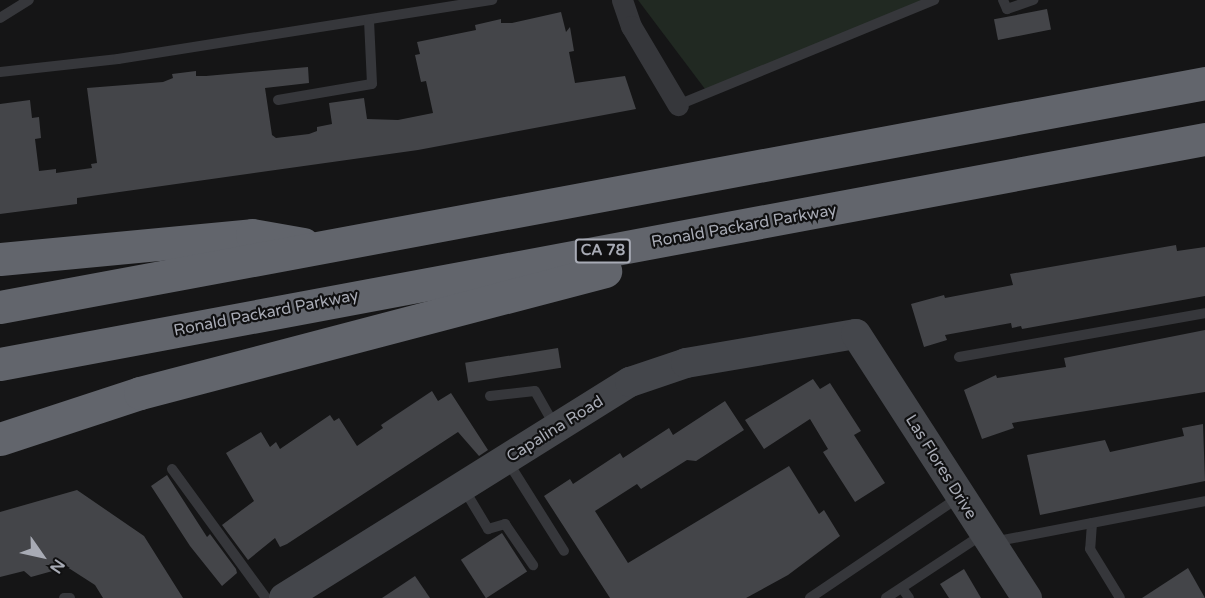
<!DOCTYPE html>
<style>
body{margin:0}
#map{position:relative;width:1205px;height:598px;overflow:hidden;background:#151516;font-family:"Varela Round",sans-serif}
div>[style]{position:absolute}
.green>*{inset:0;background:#212922}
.building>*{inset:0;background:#444549;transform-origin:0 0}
.lane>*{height:10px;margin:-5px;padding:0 5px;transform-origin:5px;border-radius:5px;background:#36373b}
.street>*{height:21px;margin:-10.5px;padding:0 10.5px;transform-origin:10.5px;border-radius:10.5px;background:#36373b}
.secondary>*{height:30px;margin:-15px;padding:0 15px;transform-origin:15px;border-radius:15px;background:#44464b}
.highway>*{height:33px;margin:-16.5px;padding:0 16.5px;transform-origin:16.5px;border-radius:16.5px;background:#62656c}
span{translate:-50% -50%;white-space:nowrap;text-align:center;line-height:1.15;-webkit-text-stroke:4.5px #101011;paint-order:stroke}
.shield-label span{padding:2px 4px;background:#101011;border:2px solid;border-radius:4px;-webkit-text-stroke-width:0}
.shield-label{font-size:15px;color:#a8abb5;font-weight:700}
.street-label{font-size:16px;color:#a8abb5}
.north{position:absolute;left:12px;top:526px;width:60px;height:60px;-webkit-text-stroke:4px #101011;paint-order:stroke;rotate:124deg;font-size:16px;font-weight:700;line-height:24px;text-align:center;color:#a8abb5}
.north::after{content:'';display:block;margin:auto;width:21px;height:27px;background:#a8abb5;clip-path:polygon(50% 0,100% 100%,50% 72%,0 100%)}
</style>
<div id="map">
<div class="green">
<i style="clip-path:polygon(638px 0,938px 0,708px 93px)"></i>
</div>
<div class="building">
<i style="left:1047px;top:9px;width:21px;height:54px;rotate:79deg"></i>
<i style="clip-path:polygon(561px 12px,566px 32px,570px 27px,574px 51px,569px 52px,575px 83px,625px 76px,636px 109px,418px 150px,77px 198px,77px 204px,0 214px,0 104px,30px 100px,32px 118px,39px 117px,41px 138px,35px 139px,39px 171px,56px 169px,56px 173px,92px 168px,91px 164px,97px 163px,87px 88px,163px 82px,173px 78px,172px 74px,196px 71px,196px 76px,206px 76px,308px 67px,309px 83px,265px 88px,272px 135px,276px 138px,309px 134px,317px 131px,317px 127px,332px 124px,329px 103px,364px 98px,367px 119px,398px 120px,433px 113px,426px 81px,421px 82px,415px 55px,420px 54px,417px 42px,476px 30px,475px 25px,501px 19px,501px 23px,512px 23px)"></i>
<i style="clip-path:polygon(1176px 245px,1177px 251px,1205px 247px,1205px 296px,1022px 329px,1021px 326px,1012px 328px,1011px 323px,945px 335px,947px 340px,924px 347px,911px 304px,944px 295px,945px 298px,1013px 285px,1010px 274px)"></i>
<i style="clip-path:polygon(1205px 330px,1205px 392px,1012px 423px,1014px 428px,982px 439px,964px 390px,996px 375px,997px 378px,1066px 367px,1064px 358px)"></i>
<i style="left:558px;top:348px;width:20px;height:94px;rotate:81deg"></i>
<i style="clip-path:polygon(813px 379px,820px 389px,830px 383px,861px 431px,854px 435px,885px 483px,855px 502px,823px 452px,828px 449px,810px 419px,764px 449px,745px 420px)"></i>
<i style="clip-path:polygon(432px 391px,438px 401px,451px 393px,488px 450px,479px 456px,458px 432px,287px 544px,280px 547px,275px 538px,248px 560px,222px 525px,254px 501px,226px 453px,261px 432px,270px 447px,276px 442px,280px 449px,330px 415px,334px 421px,339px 418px,357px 446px,383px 428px,381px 425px)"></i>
<i style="clip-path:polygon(725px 401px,744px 430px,696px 461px,687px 460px,641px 489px,637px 484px,595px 511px,628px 563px,789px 466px,819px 514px,824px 510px,840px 536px,788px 575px,746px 598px,610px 598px,544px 496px,570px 479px,573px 484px,620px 453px,623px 458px,669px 428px,673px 435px)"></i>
<i style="clip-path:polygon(1203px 424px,1205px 481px,1040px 515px,1027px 455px,1105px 440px,1110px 452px,1184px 436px,1182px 428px)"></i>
<i style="clip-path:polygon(167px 475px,207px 537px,210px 534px,236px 569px,237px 573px,222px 586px,190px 546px,151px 486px)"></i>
<i style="clip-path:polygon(77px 490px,144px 536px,183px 598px,103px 598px,95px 585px,67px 567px,31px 577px,24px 571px,0 577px,0 512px)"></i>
<i style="left:502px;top:533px;width:46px;height:49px;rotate:57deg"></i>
<i style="clip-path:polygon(1188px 568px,1205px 598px,1142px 598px)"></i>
<i style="clip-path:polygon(964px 569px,981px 598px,949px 598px,940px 584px)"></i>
<i style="clip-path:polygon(415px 576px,430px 598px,382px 598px)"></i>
</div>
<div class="lane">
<i style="left:1003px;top:0;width:10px;rotate:66deg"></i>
<i style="left:1007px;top:9px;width:28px;rotate:-19deg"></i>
<i style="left:0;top:18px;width:34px;rotate:-32deg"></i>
<i style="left:0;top:72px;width:119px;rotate:-6.3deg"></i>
<i style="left:118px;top:59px;width:379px;rotate:-9deg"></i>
<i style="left:278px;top:100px;width:95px;rotate:-9.7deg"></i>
<i style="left:372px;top:84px;width:63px;rotate:-92.7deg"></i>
<i style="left:678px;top:105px;width:277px;rotate:-22.3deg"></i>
<i style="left:959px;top:357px;width:250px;rotate:-10.1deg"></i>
<i style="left:490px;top:396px;width:45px;rotate:-6.3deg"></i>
<i style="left:535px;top:391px;width:43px;rotate:60.4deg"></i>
<i style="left:508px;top:462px;width:105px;rotate:57.8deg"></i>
<i style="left:172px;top:469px;width:160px;rotate:53.9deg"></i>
<i style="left:464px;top:489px;width:47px;rotate:59deg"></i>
<i style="left:488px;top:529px;width:18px;rotate:-16deg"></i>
<i style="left:505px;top:524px;width:50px;rotate:55.7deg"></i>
<i style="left:1092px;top:523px;width:26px;rotate:94deg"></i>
<i style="left:1090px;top:549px;width:57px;rotate:58.5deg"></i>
<i style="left:993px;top:542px;width:216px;rotate:-10.9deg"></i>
<i style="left:902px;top:588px;width:12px;rotate:55deg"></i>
<i style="left:64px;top:598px;width:6px"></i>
<i style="left:810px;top:598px;width:180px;rotate:-34.1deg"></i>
<i style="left:886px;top:598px;width:116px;rotate:-33.4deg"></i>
</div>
<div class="street">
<i style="left:622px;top:0;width:28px;rotate:71deg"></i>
<i style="left:631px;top:26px;width:92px;rotate:59.3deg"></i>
</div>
<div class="secondary">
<i style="left:284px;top:598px;width:408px;rotate:-32deg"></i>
<i style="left:630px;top:382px;width:59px;rotate:-18.7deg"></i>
<i style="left:686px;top:363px;width:172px;rotate:-9.7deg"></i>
<i style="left:856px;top:334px;width:315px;rotate:57.1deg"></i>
</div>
<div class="highway">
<i style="left:0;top:259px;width:253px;rotate:-5.4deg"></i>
<i style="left:252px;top:235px;width:52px;rotate:10deg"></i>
<i style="left:0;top:307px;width:1226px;rotate:-10.53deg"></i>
<i style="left:0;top:364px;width:1226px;rotate:-10.58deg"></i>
<i style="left:0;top:439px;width:147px;rotate:-18.2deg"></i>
<i style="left:140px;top:393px;width:481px;rotate:-14.7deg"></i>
</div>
<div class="shield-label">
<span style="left:603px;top:251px">CA 78</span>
</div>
<div class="street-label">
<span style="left:744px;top:226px;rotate:-10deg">Ronald Packard Parkway</span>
<span style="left:266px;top:313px;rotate:-11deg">Ronald Packard Parkway</span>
<span style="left:555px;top:429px;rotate:-32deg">Capalina Road</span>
<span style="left:941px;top:467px;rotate:58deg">Las Flores Drive</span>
</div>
<div class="north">N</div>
</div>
